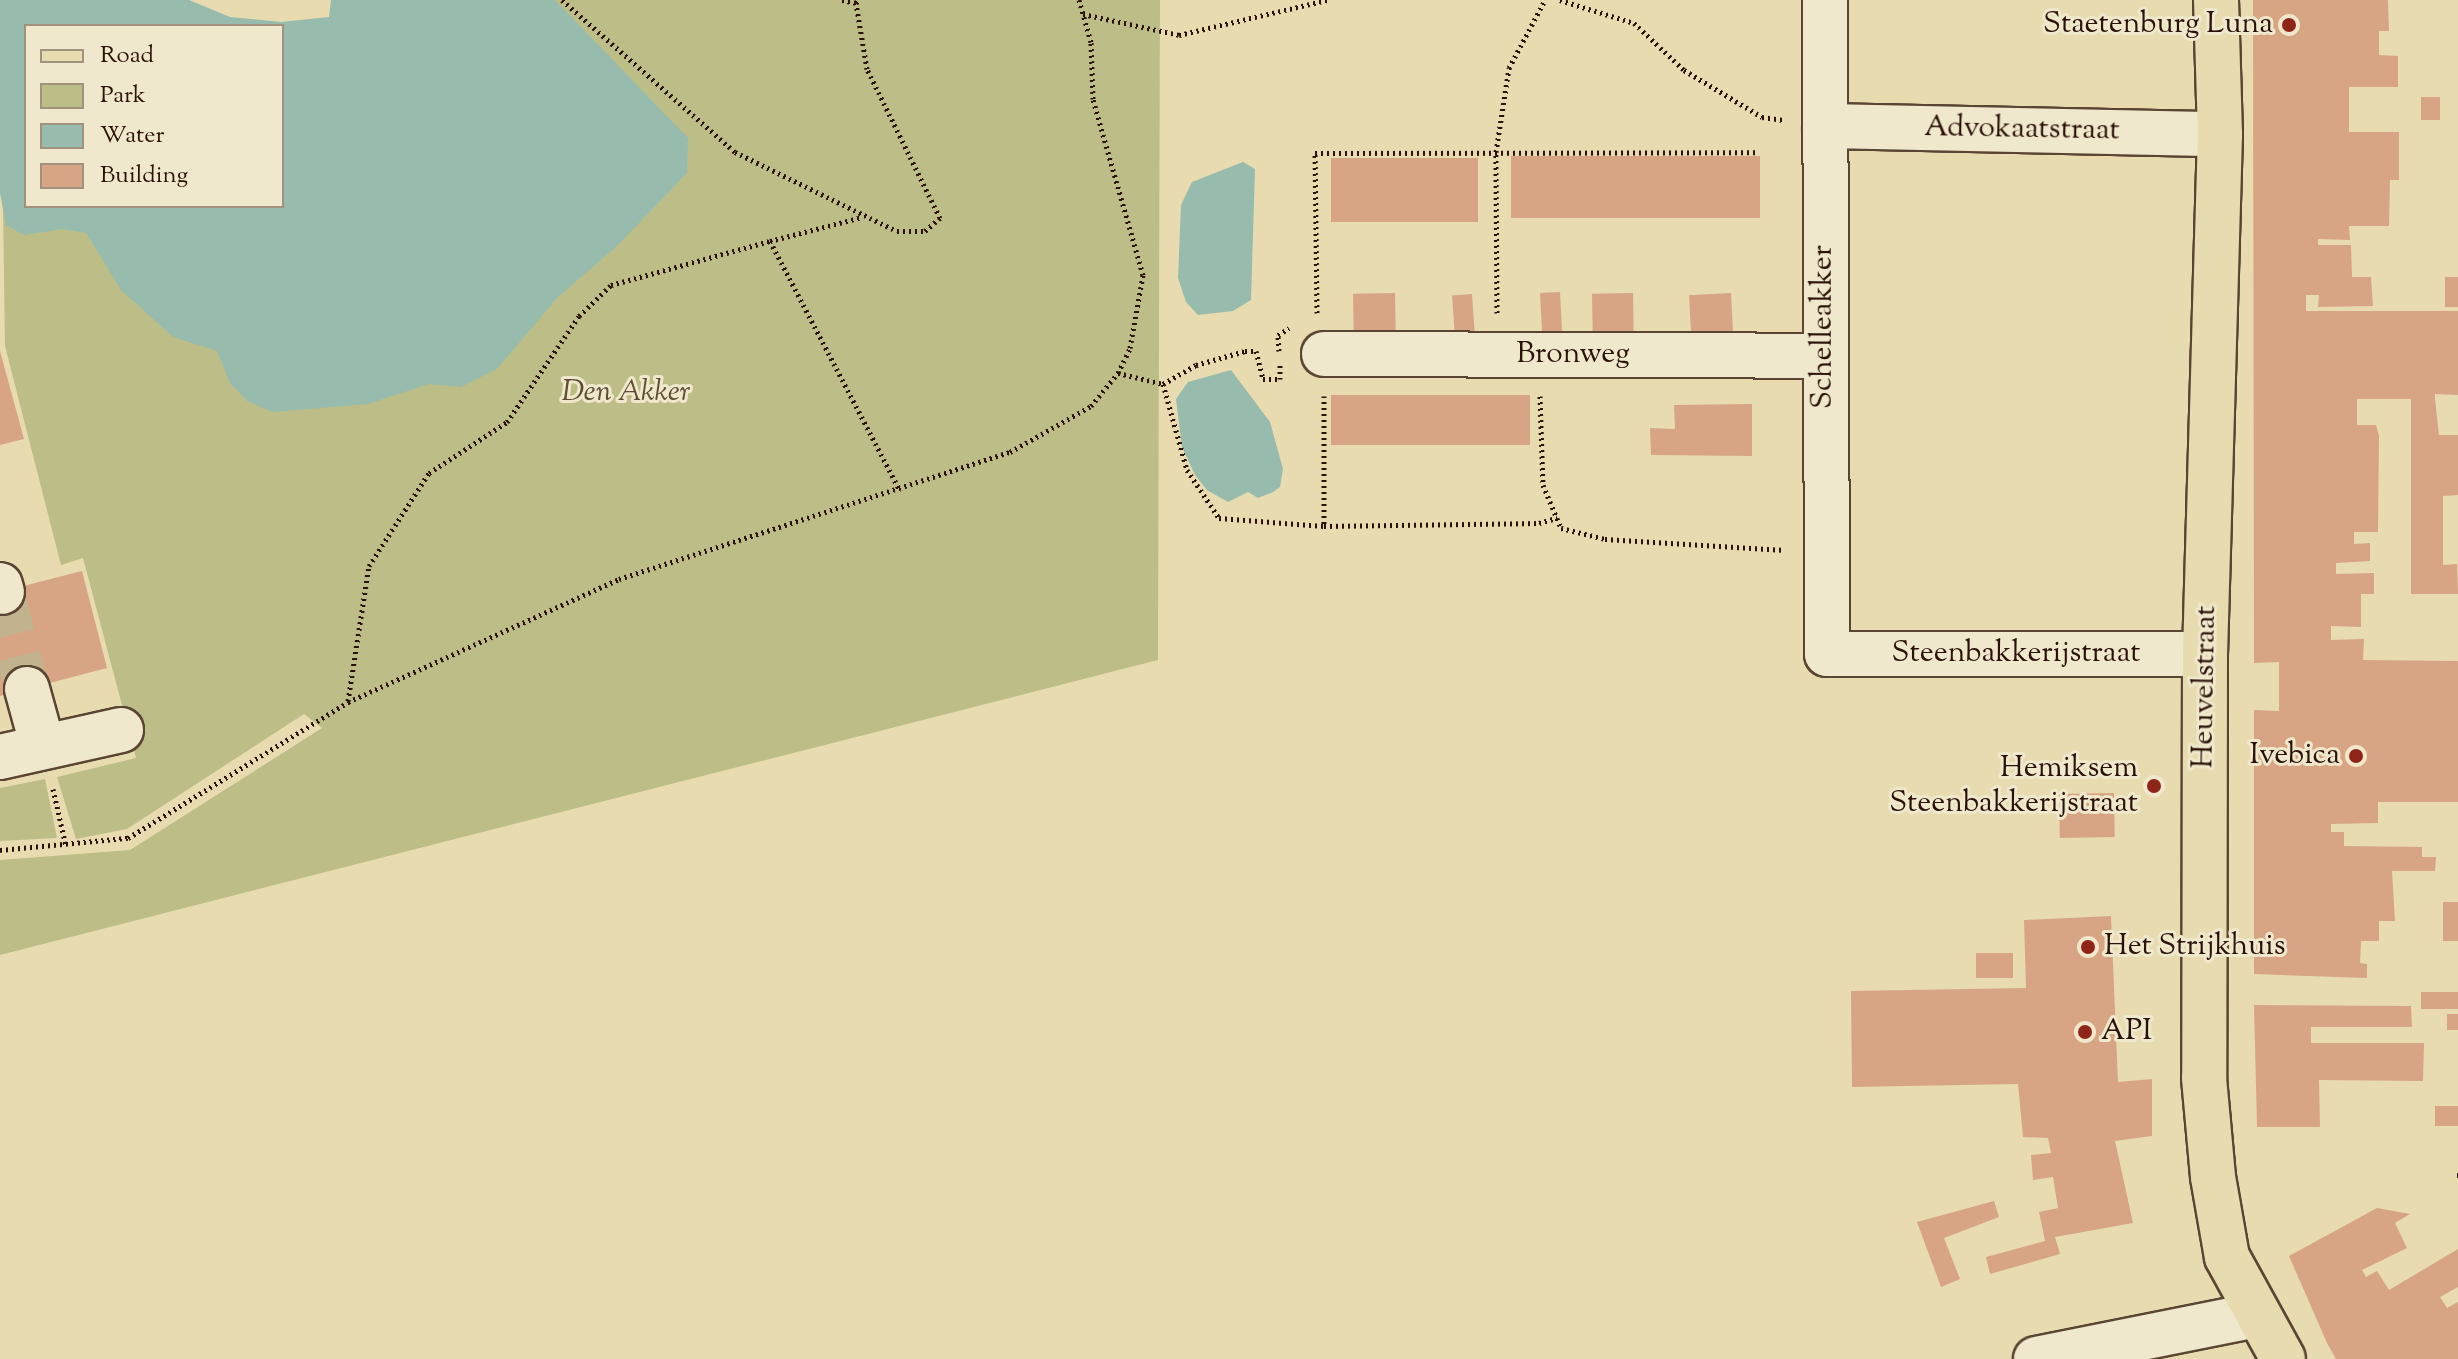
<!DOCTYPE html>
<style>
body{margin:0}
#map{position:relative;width:2458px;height:1359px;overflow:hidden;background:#e8dbb0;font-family:"Sorts Mill Goudy",serif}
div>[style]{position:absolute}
.green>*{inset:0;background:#bdbe87}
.water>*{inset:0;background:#97bbad}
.pier>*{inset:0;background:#e8dbb0}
.building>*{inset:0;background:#d7a583;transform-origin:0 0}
.minor-tunnel>*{height:44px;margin-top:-22px;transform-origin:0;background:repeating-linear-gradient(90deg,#c2b38e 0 44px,transparent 0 66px)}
.path>*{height:5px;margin-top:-2.5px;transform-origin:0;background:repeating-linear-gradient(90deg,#2b1208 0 2px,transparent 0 6px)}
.roads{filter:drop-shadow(2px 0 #5a4432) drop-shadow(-2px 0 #5a4432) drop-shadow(0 2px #5a4432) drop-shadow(0 -2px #5a4432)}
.minor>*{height:44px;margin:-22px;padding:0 22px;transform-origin:22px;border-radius:22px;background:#f0e8cc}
.major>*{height:44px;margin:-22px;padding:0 22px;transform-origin:22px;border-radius:22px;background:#e8dbb0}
.dots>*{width:22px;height:22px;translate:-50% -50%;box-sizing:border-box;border:4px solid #f0e8cc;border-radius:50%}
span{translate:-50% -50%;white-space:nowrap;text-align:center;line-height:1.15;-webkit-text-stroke:6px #f0e8cc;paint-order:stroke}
.poi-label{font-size:30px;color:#2b1208}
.right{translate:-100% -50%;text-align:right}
.left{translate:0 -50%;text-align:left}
.street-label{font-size:30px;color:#2b1208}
.park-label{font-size:30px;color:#5e4e34;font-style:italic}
.legend{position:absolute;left:24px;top:24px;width:260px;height:184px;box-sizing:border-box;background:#f0e8cc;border:2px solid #a1927e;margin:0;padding:10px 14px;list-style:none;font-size:24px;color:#2b1208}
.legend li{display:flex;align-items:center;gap:16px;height:40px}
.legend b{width:40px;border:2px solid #a1927e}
</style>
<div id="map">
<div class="green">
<i style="clip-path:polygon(evenodd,0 0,1160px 0,1158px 660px,0 955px,0 860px,130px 850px,322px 728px,304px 714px,127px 829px,76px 839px,57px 777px,136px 758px,83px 558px,61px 565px,5px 346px,0 0,26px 26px,282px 26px,282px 206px,26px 206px,26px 26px)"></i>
<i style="clip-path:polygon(45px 779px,57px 838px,0 841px,0 788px)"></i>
</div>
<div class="water">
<i style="clip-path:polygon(evenodd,0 0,555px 0,688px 138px,687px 173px,617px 246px,557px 298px,497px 369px,461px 387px,429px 384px,368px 404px,273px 412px,247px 401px,230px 383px,217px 351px,173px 337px,121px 290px,86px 233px,62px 229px,24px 235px,6px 225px,0 193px,0 0,26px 26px,282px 26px,282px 206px,26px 206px,26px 26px)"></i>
<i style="clip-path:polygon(1243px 162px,1255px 169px,1251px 300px,1233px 311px,1198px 315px,1186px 302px,1178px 278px,1181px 205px,1192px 182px)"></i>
<i style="clip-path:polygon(1231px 370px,1270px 422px,1283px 469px,1280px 487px,1273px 492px,1258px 498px,1248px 492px,1228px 502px,1207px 490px,1195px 475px,1182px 447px,1176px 399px,1188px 382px)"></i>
</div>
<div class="pier">
<i style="clip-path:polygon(189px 0,331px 0,329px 17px,281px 22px,230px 17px)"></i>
</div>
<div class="building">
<i style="clip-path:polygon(2253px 0,2388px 0,2389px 31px,2379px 31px,2379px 55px,2398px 56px,2398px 87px,2349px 87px,2349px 132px,2399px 132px,2399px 180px,2390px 180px,2389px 226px,2349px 226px,2350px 240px,2318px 239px,2318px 245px,2351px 245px,2352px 277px,2371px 277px,2373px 306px,2318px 307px,2319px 295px,2306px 295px,2306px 311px,2458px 311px,2458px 395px,2435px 394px,2435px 399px,2439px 435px,2458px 435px,2458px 495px,2443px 496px,2443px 565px,2457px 564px,2458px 594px,2411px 594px,2411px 399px,2357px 399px,2357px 425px,2376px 425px,2379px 436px,2378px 532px,2354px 532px,2354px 544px,2370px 543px,2370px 561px,2336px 563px,2336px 574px,2374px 573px,2374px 594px,2361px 594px,2361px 627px,2331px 626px,2331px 640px,2364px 639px,2363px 660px,2458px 661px,2458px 802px,2378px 802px,2378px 823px,2331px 824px,2331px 832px,2344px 832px,2344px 846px,2422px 847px,2422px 857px,2436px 857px,2435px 871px,2392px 871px,2395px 921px,2379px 921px,2379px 941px,2361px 941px,2360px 963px,2367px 964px,2367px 978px,2254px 974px,2254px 710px,2279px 711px,2279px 662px,2254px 663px)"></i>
<i style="left:2421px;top:97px;width:19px;height:23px"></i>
<i style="left:1511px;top:156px;width:249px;height:62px"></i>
<i style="left:1331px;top:158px;width:147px;height:64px"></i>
<i style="left:2445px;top:277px;width:13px;height:30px"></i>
<i style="left:1560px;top:292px;width:41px;height:20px;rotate:87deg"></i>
<i style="left:1395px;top:293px;width:41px;height:42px;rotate:89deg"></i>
<i style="left:1633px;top:293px;width:41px;height:41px;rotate:89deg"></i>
<i style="left:1731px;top:293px;width:42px;height:42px;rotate:87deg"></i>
<i style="left:1472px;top:294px;width:41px;height:20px;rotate:86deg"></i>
<i style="clip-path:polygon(0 351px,24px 439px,0 445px)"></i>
<i style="left:1530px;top:395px;width:50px;height:199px;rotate:90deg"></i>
<i style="clip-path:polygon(1752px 404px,1752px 456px,1651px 455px,1650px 428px,1675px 429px,1674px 405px)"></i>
<i style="clip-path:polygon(82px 571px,107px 668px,0 696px,0 592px)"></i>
<i style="left:2114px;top:793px;width:44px;height:55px;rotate:89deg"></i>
<i style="left:2443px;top:902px;width:15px;height:39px"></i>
<i style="clip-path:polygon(2111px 916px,2118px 1082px,2152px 1079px,2152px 1136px,2115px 1141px,2133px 1223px,2055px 1237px,2060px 1254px,1990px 1274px,1986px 1257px,2045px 1241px,2039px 1212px,2058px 1208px,2053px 1177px,2033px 1180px,2031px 1155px,2051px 1153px,2048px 1138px,2023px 1137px,2018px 1084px,1852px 1087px,1851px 991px,2026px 988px,2024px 920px)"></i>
<i style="left:1976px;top:953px;width:37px;height:25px"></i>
<i style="left:2421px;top:992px;width:37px;height:17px"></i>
<i style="clip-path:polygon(2254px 1005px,2411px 1006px,2412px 1027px,2311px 1027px,2311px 1043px,2424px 1043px,2423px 1081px,2319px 1080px,2320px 1127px,2257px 1127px)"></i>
<i style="left:2447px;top:1014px;width:11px;height:16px"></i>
<i style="left:2435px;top:1106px;width:23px;height:20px"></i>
<i style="clip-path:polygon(1994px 1201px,1999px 1217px,1944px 1238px,1960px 1279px,1941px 1287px,1917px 1222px)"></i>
<i style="clip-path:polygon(2377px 1208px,2410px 1214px,2395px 1223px,2407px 1248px,2362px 1270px,2366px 1277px,2377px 1271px,2389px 1290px,2458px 1249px,2458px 1287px,2440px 1297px,2447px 1308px,2458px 1302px,2458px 1359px,2336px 1359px,2327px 1343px,2289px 1256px)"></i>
</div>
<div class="minor-tunnel">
<i style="left:2px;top:592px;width:100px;rotate:75.5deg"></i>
</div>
<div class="path">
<i style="left:562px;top:0;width:230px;rotate:41.3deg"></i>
<i style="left:735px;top:152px;width:180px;rotate:26deg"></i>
<i style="left:897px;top:231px;width:28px"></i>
<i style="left:925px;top:231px;width:20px;rotate:-41deg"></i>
<i style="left:940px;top:218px;width:166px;rotate:-116.1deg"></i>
<i style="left:867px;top:69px;width:67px;rotate:-99.5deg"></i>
<i style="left:856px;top:3px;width:4px;rotate:-45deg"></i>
<i style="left:842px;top:0;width:14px;rotate:12deg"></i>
<i style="left:1560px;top:0;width:77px;rotate:17.3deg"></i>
<i style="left:1634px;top:23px;width:69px;rotate:43.2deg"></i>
<i style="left:1684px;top:70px;width:91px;rotate:31.1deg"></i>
<i style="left:1762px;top:117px;width:22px;rotate:8deg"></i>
<i style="left:1083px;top:14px;width:98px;rotate:12.3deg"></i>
<i style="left:1179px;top:35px;width:152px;rotate:-13.3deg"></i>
<i style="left:770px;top:241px;width:95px;rotate:-14.6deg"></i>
<i style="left:1317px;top:313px;width:160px;rotate:-90.7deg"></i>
<i style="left:1315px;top:153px;width:444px;rotate:-0.1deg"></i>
<i style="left:1497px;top:313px;width:161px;rotate:-90.4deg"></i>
<i style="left:1496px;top:152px;width:85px;rotate:-81.2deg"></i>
<i style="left:1509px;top:68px;width:77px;rotate:-62.1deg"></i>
<i style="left:1279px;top:351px;width:16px;rotate:-94deg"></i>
<i style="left:1278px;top:335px;width:13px;rotate:-32deg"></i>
<i style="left:1118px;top:373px;width:46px;rotate:13.7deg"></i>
<i style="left:1163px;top:384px;width:38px;rotate:-30deg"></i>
<i style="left:1196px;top:365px;width:51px;rotate:-15.9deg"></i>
<i style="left:1245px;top:351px;width:11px"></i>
<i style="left:1256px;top:351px;width:29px;rotate:76deg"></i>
<i style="left:1263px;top:379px;width:17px"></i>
<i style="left:1280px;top:379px;width:14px;rotate:-90deg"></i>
<i style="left:1163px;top:384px;width:89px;rotate:74.4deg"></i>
<i style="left:1187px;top:470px;width:58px;rotate:56.3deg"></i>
<i style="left:1219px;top:518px;width:105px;rotate:4.4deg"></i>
<i style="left:1324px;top:396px;width:130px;rotate:90deg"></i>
<i style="left:1324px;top:526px;width:215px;rotate:-0.8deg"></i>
<i style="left:1539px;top:523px;width:19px;rotate:-16deg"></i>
<i style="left:1540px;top:396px;width:89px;rotate:88.1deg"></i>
<i style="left:1543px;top:485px;width:47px;rotate:67.3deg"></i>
<i style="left:1561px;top:528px;width:45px;rotate:14deg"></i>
<i style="left:1605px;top:539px;width:180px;rotate:3.5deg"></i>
<i style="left:348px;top:701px;width:137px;rotate:-81.2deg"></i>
<i style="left:369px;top:566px;width:111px;rotate:-57.2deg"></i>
<i style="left:429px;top:473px;width:93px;rotate:-33.2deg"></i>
<i style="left:507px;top:422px;width:128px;rotate:-55.8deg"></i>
<i style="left:579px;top:316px;width:45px;rotate:-44.1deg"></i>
<i style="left:611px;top:285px;width:165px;rotate:-15.5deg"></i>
<i style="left:770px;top:241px;width:282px;rotate:62.5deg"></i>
<i style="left:53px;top:789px;width:58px;rotate:77.2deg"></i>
<i style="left:0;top:850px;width:129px;rotate:-5.4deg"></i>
<i style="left:128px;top:838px;width:259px;rotate:-31.7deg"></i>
<i style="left:348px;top:702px;width:298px;rotate:-24.4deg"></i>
<i style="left:619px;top:579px;width:411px;rotate:-18deg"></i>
<i style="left:1010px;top:452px;width:93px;rotate:-29.6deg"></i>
<i style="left:1091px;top:406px;width:43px;rotate:-50.7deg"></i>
<i style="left:1118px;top:373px;width:28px;rotate:-64deg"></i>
<i style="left:1130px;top:348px;width:74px;rotate:-79.9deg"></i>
<i style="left:1143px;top:275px;width:183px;rotate:-105.9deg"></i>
<i style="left:1093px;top:99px;width:57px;rotate:-92deg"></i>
<i style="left:1091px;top:42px;width:44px;rotate:-105.9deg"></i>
<i style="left:2457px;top:1175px;width:1px"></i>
</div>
<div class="roads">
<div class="minor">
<i style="left:1825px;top:0;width:654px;rotate:89.82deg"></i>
<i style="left:1827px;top:654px;width:378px"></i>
<i style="left:1825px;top:126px;width:395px;rotate:1.2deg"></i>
<i style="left:1324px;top:354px;width:498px;rotate:0.2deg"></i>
<i style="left:0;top:585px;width:7px;rotate:74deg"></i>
<i style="left:27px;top:689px;width:60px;rotate:74.6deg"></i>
<i style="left:0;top:757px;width:124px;rotate:-12.6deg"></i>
<i style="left:2036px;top:1359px;width:225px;rotate:-11.3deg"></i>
</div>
<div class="major">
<i style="left:2216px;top:0;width:134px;rotate:88.3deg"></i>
<i style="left:2220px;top:134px;width:520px;rotate:91.65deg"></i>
<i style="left:2205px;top:654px;width:424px;rotate:90.1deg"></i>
<i style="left:2204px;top:1078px;width:99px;rotate:84.8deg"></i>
<i style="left:2213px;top:1177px;width:81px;rotate:80.1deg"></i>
<i style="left:2227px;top:1257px;width:116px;rotate:61.2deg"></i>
</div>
</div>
<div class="dots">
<i style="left:2289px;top:25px;background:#8f2418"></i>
<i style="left:2356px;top:756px;background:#8f2418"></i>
<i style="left:2154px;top:786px;background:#8f2418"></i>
<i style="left:2088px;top:947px;background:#8f2418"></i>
<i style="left:2085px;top:1032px;background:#8f2418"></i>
</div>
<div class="poi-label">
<span class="right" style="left:2273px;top:25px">Staetenburg Luna</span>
<span class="right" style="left:2340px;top:756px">Ivebica</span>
<span class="right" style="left:2138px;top:786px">Hemiksem<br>Steenbakkerijstraat</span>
<span class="left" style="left:2104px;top:947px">Het Strijkhuis</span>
<span class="left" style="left:2101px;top:1032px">API</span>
</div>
<div class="street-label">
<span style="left:2022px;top:130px;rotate:1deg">Advokaatstraat</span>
<span style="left:1824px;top:327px;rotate:-90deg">Schelleakker</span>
<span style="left:1573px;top:355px">Bronweg</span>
<span style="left:2016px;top:654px">Steenbakkerijstraat</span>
<span style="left:2206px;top:687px;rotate:-89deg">Heuvelstraat</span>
</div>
<div class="park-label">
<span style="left:626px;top:393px">Den Akker</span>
</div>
<ul class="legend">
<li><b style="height:10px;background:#e8dbb0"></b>Road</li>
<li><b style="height:22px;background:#bdbe87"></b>Park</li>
<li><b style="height:22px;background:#97bbad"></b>Water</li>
<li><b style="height:22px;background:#d7a583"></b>Building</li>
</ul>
</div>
